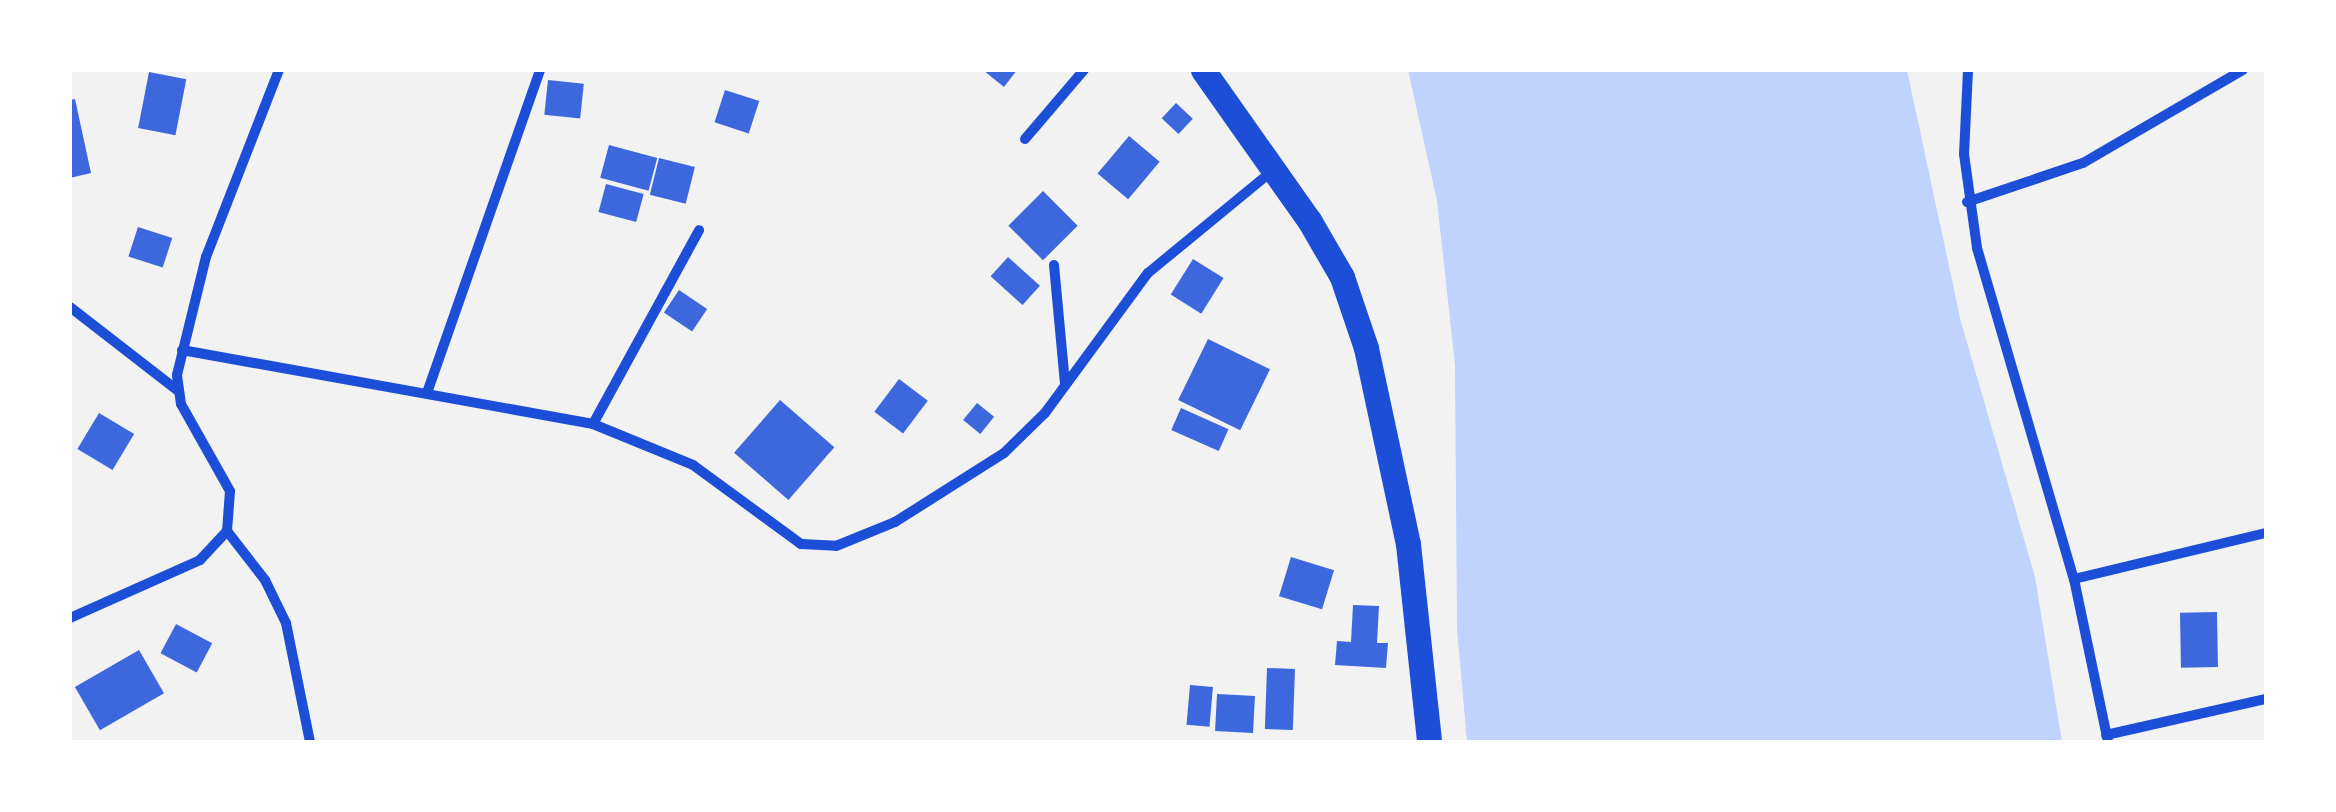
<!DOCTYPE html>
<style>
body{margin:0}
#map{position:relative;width:2336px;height:812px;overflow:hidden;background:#f2f2f2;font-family:"Alegreya Sans",sans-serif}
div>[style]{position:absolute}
.water>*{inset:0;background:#bfd3fe}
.building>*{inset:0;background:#3d67dc;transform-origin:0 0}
.minor>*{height:10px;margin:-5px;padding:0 5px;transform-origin:5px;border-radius:5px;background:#1d4ed8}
.primary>*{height:25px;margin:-12.5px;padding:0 12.5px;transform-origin:12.5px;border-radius:12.5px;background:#1d4ed8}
span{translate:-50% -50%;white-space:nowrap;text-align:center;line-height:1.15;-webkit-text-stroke:10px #fff;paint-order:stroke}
.frame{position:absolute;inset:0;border:72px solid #fff;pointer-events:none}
</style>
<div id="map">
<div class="water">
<i style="clip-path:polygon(1408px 70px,1907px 70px,1961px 322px,2035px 577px,2062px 742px,1467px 742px,1457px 629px,1455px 365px,1437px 201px)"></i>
</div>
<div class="building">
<i style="clip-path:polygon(983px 70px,1017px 70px,1004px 87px)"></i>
<i style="left:149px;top:72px;width:38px;height:57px;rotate:11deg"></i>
<i style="left:548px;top:80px;width:36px;height:35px;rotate:6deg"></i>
<i style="left:725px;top:90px;width:36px;height:34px;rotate:18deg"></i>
<i style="clip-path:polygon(75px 99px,91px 173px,70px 178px,70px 100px)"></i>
<i style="left:1176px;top:103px;width:23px;height:21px;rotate:43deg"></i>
<i style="left:1129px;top:136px;width:40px;height:49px;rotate:40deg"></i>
<i style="left:609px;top:145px;width:50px;height:34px;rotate:15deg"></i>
<i style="left:659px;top:158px;width:37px;height:38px;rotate:14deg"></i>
<i style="left:606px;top:184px;width:39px;height:29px;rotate:15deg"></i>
<i style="left:1043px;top:191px;width:49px;height:49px;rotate:45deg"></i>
<i style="left:138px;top:227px;width:36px;height:31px;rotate:18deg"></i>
<i style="left:1008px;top:257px;width:43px;height:26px;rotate:42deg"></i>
<i style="left:1193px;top:259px;width:36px;height:42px;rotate:32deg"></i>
<i style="left:679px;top:290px;width:34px;height:27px;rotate:34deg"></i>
<i style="left:1208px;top:339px;width:69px;height:68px;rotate:26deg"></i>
<i style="left:899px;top:379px;width:36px;height:41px;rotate:37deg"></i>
<i style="left:780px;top:400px;width:72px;height:70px;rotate:41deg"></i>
<i style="left:977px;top:403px;width:22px;height:22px;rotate:39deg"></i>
<i style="left:1181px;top:408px;width:52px;height:24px;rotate:24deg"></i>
<i style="left:99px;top:413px;width:41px;height:42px;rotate:31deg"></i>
<i style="left:1291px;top:557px;width:45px;height:41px;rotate:17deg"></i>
<i style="clip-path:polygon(1353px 605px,1379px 606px,1377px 643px,1388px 643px,1386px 668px,1335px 665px,1337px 641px,1351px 642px)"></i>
<i style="left:2217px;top:612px;width:55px;height:37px;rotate:89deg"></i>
<i style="left:176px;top:624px;width:41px;height:33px;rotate:28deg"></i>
<i style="left:139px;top:650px;width:50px;height:74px;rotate:60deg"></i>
<i style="left:1267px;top:668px;width:28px;height:61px;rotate:2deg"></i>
<i style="left:1190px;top:685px;width:23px;height:40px;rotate:5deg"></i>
<i style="left:1217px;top:694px;width:38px;height:37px;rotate:3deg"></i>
</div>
<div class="minor">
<i style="left:1968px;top:70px;width:84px;rotate:92.7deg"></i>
<i style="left:1964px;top:154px;width:95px;rotate:82.1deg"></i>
<i style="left:1977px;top:248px;width:345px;rotate:73.7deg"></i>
<i style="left:2074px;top:579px;width:167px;rotate:78.2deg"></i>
<i style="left:1025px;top:139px;width:91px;rotate:-49.5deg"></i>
<i style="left:1967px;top:202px;width:122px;rotate:-18.6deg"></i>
<i style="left:2083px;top:163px;width:185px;rotate:-30.2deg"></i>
<i style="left:1054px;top:265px;width:119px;rotate:84.7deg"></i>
<i style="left:70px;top:307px;width:135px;rotate:37.8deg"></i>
<i style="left:182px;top:350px;width:418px;rotate:10.2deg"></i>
<i style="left:593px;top:424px;width:108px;rotate:22.3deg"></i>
<i style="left:693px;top:465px;width:134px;rotate:36.2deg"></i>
<i style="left:801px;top:544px;width:35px;rotate:3deg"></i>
<i style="left:836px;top:546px;width:64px;rotate:-22.1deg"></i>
<i style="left:895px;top:522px;width:129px;rotate:-32.3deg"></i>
<i style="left:1004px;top:453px;width:57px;rotate:-44.3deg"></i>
<i style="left:1045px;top:413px;width:174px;rotate:-53.7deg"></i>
<i style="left:1148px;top:273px;width:161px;rotate:-39.4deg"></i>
<i style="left:428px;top:390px;width:339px;rotate:-70.7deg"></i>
<i style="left:593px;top:424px;width:221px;rotate:-61.3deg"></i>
<i style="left:227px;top:531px;width:62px;rotate:52.2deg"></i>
<i style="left:265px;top:580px;width:48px;rotate:64deg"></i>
<i style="left:286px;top:623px;width:121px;rotate:78.6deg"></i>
<i style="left:2074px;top:579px;width:197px;rotate:-13.5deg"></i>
<i style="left:70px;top:618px;width:142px;rotate:-24deg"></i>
<i style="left:200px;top:560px;width:40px;rotate:-47deg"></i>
<i style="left:227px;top:531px;width:40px;rotate:-85.7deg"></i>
<i style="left:230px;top:491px;width:100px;rotate:-119.4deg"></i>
<i style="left:181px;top:404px;width:29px;rotate:-98deg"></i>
<i style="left:177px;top:375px;width:122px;rotate:-76.2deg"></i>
<i style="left:206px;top:257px;width:201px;rotate:-68.7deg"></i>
<i style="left:2106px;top:735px;width:164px;rotate:-12.7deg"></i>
</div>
<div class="primary">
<i style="left:1203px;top:70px;width:184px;rotate:54.8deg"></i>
<i style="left:1309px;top:220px;width:66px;rotate:59.9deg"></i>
<i style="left:1342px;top:277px;width:75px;rotate:71.3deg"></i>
<i style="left:1366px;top:348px;width:200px;rotate:77.9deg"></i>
<i style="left:1408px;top:544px;width:199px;rotate:83.9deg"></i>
</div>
<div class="frame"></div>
</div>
